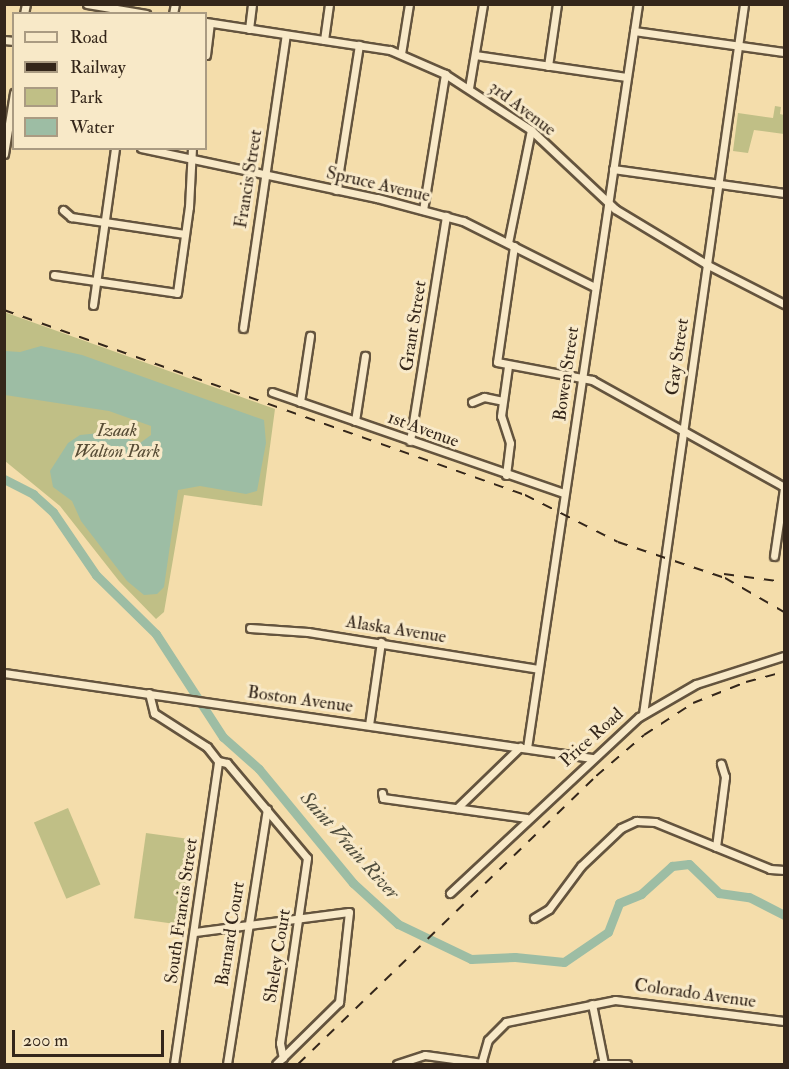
<!DOCTYPE html>
<style>
body{margin:0}
#map{position:relative;width:789px;height:1069px;overflow:hidden;background:#f4ddab;font-family:"IM FELL Double Pica",serif}
div>[style]{position:absolute}
.green>*{inset:0;background:#c0bf86;transform-origin:0 0}
.water>*{inset:0;background:#9dbda4}
.river>*{height:9px;margin:-4.5px;padding:0 4.5px;transform-origin:4.5px;border-radius:4.5px;background:#9dbda4}
.roads{filter:drop-shadow(2px 0 #64543e) drop-shadow(-2px 0 #64543e) drop-shadow(0 2px #64543e) drop-shadow(0 -2px #64543e)}
.minor>*{height:7px;margin:-3.5px;padding:0 3.5px;transform-origin:3.5px;border-radius:3.5px;background:#f8e9c8}
.rail>*{height:1.5px;margin-top:-0.75px;transform-origin:0;background:repeating-linear-gradient(90deg,#34261a 0 10px,transparent 0 20px)}
span{translate:-50% -50%;white-space:nowrap;text-align:center;line-height:1.15;-webkit-text-stroke:6px #f8e9c8;paint-order:stroke}
.street-label{font-size:18px;color:#34261a}
.park-label{font-size:18px;color:#574c35;font-style:italic}
.water-label{font-size:20px;color:#4e4c3c;font-style:italic}
.frame{position:absolute;inset:0;border:6px solid #34261a;pointer-events:none}
.legend{position:absolute;left:12px;top:12px;width:195px;height:138px;box-sizing:border-box;background:#f8e9c8;border:2px solid #aa9b82;margin:0;padding:8px 10px;list-style:none;font-size:18px;color:#34261a}
.legend li{display:flex;align-items:center;gap:12px;height:30px}
.legend b{width:30px;border:2px solid #aa9b82}
.scale{position:absolute;left:12px;top:1030px;width:152px;height:27px;box-sizing:border-box;border:3px solid #34261a;border-top:0;padding-left:8px;font-size:18px;line-height:21px;white-space:nowrap;color:#34261a;-webkit-text-stroke:4px #f8e9c8;paint-order:stroke}
</style>
<div id="map">
<div class="green">
<i style="clip-path:polygon(775px 106px,781px 107px,780px 114px,784px 115px,784px 134px,754px 130px,748px 153px,733px 151px,738px 113px,773px 118px)"></i>
<i style="clip-path:polygon(4px 312px,275px 409px,262px 506px,184px 495px,164px 612px,156px 619px,119px 581px,60px 506px,5px 461px)"></i>
<i style="left:68px;top:808px;width:83px;height:37px;rotate:67deg"></i>
<i style="left:146px;top:833px;width:49px;height:86px;rotate:8deg"></i>
</div>
<div class="water">
<i style="clip-path:polygon(41px 346px,82px 355px,264px 420px,266px 443px,257px 491px,246px 494px,200px 486px,178px 490px,164px 587px,157px 594px,144px 595px,127px 581px,81px 521px,72px 501px,53px 487px,50px 471px,68px 443px,80px 435px,109px 432px,140px 443px,151px 435px,151px 426px,109px 411px,5px 395px,5px 351px,20px 352px)"></i>
</div>
<div class="river">
<i style="left:4px;top:479px;width:33px;rotate:27deg"></i>
<i style="left:33px;top:494px;width:27px;rotate:42deg"></i>
<i style="left:53px;top:512px;width:76px;rotate:55.7deg"></i>
<i style="left:96px;top:575px;width:84px;rotate:44.5deg"></i>
<i style="left:156px;top:634px;width:123px;rotate:57deg"></i>
<i style="left:223px;top:737px;width:48px;rotate:41.6deg"></i>
<i style="left:259px;top:769px;width:148px;rotate:50.5deg"></i>
<i style="left:353px;top:883px;width:61px;rotate:42.3deg"></i>
<i style="left:398px;top:924px;width:81px;rotate:25.6deg"></i>
<i style="left:471px;top:959px;width:44px;rotate:-2.6deg"></i>
<i style="left:515px;top:957px;width:49px;rotate:5.8deg"></i>
<i style="left:564px;top:962px;width:53px;rotate:-34.3deg"></i>
<i style="left:608px;top:932px;width:31px;rotate:-69deg"></i>
<i style="left:619px;top:903px;width:24px;rotate:-22deg"></i>
<i style="left:641px;top:894px;width:42px;rotate:-42.1deg"></i>
<i style="left:672px;top:866px;width:17px;rotate:-7deg"></i>
<i style="left:689px;top:864px;width:42px;rotate:44deg"></i>
<i style="left:719px;top:893px;width:30px;rotate:8deg"></i>
<i style="left:749px;top:897px;width:39px;rotate:27deg"></i>
</div>
<div class="roads">
<div class="minor">
<i style="left:87px;top:4px;width:60px;rotate:9.6deg"></i>
<i style="left:24px;top:14px;width:10px;rotate:-79deg"></i>
<i style="left:173px;top:14px;width:10px;rotate:-79deg"></i>
<i style="left:206px;top:22px;width:186px;rotate:8.7deg"></i>
<i style="left:390px;top:50px;width:60px;rotate:23.6deg"></i>
<i style="left:445px;top:74px;width:103px;rotate:33.1deg"></i>
<i style="left:531px;top:130px;width:115px;rotate:43.2deg"></i>
<i style="left:615px;top:209px;width:106px;rotate:31.1deg"></i>
<i style="left:706px;top:264px;width:88px;rotate:27.1deg"></i>
<i style="left:249px;top:29px;width:25px;rotate:-83deg"></i>
<i style="left:634px;top:31px;width:151px;rotate:8deg"></i>
<i style="left:4px;top:40px;width:10px;rotate:6deg"></i>
<i style="left:324px;top:40px;width:36px;rotate:-82deg"></i>
<i style="left:401px;top:54px;width:51px;rotate:-80.9deg"></i>
<i style="left:206px;top:55px;width:32px;rotate:-83deg"></i>
<i style="left:475px;top:55px;width:153px;rotate:8.3deg"></i>
<i style="left:548px;top:66px;width:63px;rotate:-81.7deg"></i>
<i style="left:469px;top:88px;width:85px;rotate:-80.5deg"></i>
<i style="left:141px;top:148px;width:241px;rotate:12deg"></i>
<i style="left:377px;top:198px;width:89px;rotate:15deg"></i>
<i style="left:463px;top:221px;width:148px;rotate:26.6deg"></i>
<i style="left:4px;top:154px;width:62px;rotate:-80.7deg"></i>
<i style="left:613px;top:169px;width:173px;rotate:8deg"></i>
<i style="left:336px;top:190px;width:147px;rotate:-81deg"></i>
<i style="left:63px;top:210px;width:11px;rotate:41deg"></i>
<i style="left:71px;top:217px;width:115px;rotate:8.5deg"></i>
<i style="left:423px;top:210px;width:138px;rotate:-80.8deg"></i>
<i style="left:508px;top:243px;width:115px;rotate:-78.5deg"></i>
<i style="left:514px;top:246px;width:117px;rotate:98.3deg"></i>
<i style="left:497px;top:362px;width:97px;rotate:10.7deg"></i>
<i style="left:592px;top:380px;width:220px;rotate:29.1deg"></i>
<i style="left:54px;top:275px;width:124px;rotate:8.3deg"></i>
<i style="left:177px;top:293px;width:87px;rotate:-82.1deg"></i>
<i style="left:189px;top:207px;width:59px;rotate:-87.1deg"></i>
<i style="left:93px;top:305px;width:159px;rotate:-82deg"></i>
<i style="left:243px;top:328px;width:296px;rotate:-81.7deg"></i>
<i style="left:272px;top:392px;width:309px;rotate:19.1deg"></i>
<i style="left:300px;top:402px;width:67px;rotate:-81.4deg"></i>
<i style="left:472px;top:402px;width:13px;rotate:-23deg"></i>
<i style="left:484px;top:397px;width:19px;rotate:12deg"></i>
<i style="left:355px;top:421px;width:66px;rotate:-81.3deg"></i>
<i style="left:410px;top:441px;width:228px;rotate:-80.9deg"></i>
<i style="left:506px;top:475px;width:32px;rotate:-83deg"></i>
<i style="left:510px;top:443px;width:28px;rotate:-108deg"></i>
<i style="left:501px;top:416px;width:50px;rotate:-82deg"></i>
<i style="left:774px;top:556px;width:69px;rotate:-81.6deg"></i>
<i style="left:250px;top:628px;width:58px;rotate:3.9deg"></i>
<i style="left:308px;top:632px;width:233px;rotate:9.1deg"></i>
<i style="left:4px;top:673px;width:594px;rotate:8.23deg"></i>
<i style="left:149px;top:693px;width:21px;rotate:76deg"></i>
<i style="left:154px;top:713px;width:63px;rotate:32.7deg"></i>
<i style="left:207px;top:747px;width:18px;rotate:52deg"></i>
<i style="left:218px;top:761px;width:9px;rotate:13deg"></i>
<i style="left:227px;top:763px;width:124px;rotate:49.9deg"></i>
<i style="left:307px;top:858px;width:187px;rotate:98.3deg"></i>
<i style="left:280px;top:1043px;width:15px;rotate:79deg"></i>
<i style="left:643px;top:714px;width:717px;rotate:-81.9deg"></i>
<i style="left:369px;top:725px;width:84px;rotate:-81.8deg"></i>
<i style="left:527px;top:748px;width:752px;rotate:-81.51deg"></i>
<i style="left:382px;top:793px;width:5px;rotate:79deg"></i>
<i style="left:383px;top:798px;width:145px;rotate:7.9deg"></i>
<i style="left:457px;top:808px;width:88px;rotate:-44.1deg"></i>
<i style="left:716px;top:847px;width:71px;rotate:-82.7deg"></i>
<i style="left:725px;top:777px;width:14px;rotate:-107deg"></i>
<i style="left:450px;top:893px;width:258px;rotate:-43deg"></i>
<i style="left:639px;top:717px;width:66px;rotate:-30.1deg"></i>
<i style="left:696px;top:684px;width:92px;rotate:-17.7deg"></i>
<i style="left:534px;top:918px;width:17px;rotate:-31deg"></i>
<i style="left:549px;top:909px;width:54px;rotate:-53.3deg"></i>
<i style="left:581px;top:866px;width:55px;rotate:-43.5deg"></i>
<i style="left:621px;top:828px;width:17px;rotate:-25deg"></i>
<i style="left:636px;top:821px;width:19px;rotate:3deg"></i>
<i style="left:655px;top:822px;width:124px;rotate:22.2deg"></i>
<i style="left:770px;top:869px;width:14px;rotate:4deg"></i>
<i style="left:195px;top:932px;width:155px;rotate:-7.4deg"></i>
<i style="left:349px;top:912px;width:91px;rotate:96.3deg"></i>
<i style="left:339px;top:1002px;width:88px;rotate:135.5deg"></i>
<i style="left:592px;top:1004px;width:61px;rotate:78.7deg"></i>
<i style="left:174px;top:1064px;width:306px;rotate:-81.7deg"></i>
<i style="left:227px;top:1064px;width:258px;rotate:-81.1deg"></i>
<i style="left:397px;top:1064px;width:29px;rotate:-18deg"></i>
<i style="left:425px;top:1055px;width:58px;rotate:8deg"></i>
<i style="left:481px;top:1064px;width:25px;rotate:-74deg"></i>
<i style="left:488px;top:1040px;width:25px;rotate:-45deg"></i>
<i style="left:506px;top:1022px;width:111px;rotate:-11.4deg"></i>
<i style="left:615px;top:1000px;width:170px;rotate:7.1deg"></i>
<i style="left:598px;top:1064px;width:29px"></i>
</div>
</div>
<div class="rail">
<i style="left:4px;top:310px;width:553px;rotate:19.55deg"></i>
<i style="left:525px;top:495px;width:104px;rotate:26.8deg"></i>
<i style="left:618px;top:542px;width:113px;rotate:18.6deg"></i>
<i style="left:725px;top:578px;width:68px;rotate:30deg"></i>
<i style="left:724px;top:574px;width:61px;rotate:7.6deg"></i>
<i style="left:298px;top:1064px;width:414px;rotate:-44deg"></i>
<i style="left:596px;top:776px;width:63px;rotate:-40.5deg"></i>
<i style="left:644px;top:735px;width:59px;rotate:-33.1deg"></i>
<i style="left:693px;top:703px;width:57px;rotate:-21.6deg"></i>
<i style="left:746px;top:682px;width:39px;rotate:-15deg"></i>
</div>
<div class="street-label">
<span style="left:522px;top:109px;rotate:37deg">3rd Avenue</span>
<span style="left:249px;top:179px;rotate:-81deg">Francis Street</span>
<span style="left:378px;top:185px;rotate:13deg">Spruce Avenue</span>
<span style="left:414px;top:326px;rotate:-81deg">Grant Street</span>
<span style="left:678px;top:357px;rotate:-82deg">Gay Street</span>
<span style="left:567px;top:374px;rotate:-82deg">Bowen Street</span>
<span style="left:423px;top:430px;rotate:20deg">1st Avenue</span>
<span style="left:396px;top:630px;rotate:9deg">Alaska Avenue</span>
<span style="left:300px;top:700px;rotate:8deg">Boston Avenue</span>
<span style="left:592px;top:738px;rotate:-42deg">Price Road</span>
<span style="left:182px;top:911px;rotate:-82deg">South Francis Street</span>
<span style="left:231px;top:934px;rotate:-81deg">Barnard Court</span>
<span style="left:278px;top:956px;rotate:-81deg">Sheley Court</span>
<span style="left:695px;top:994px;rotate:8deg">Colorado Avenue</span>
</div>
<div class="park-label">
<span style="left:117px;top:442px">Izaak<br>Walton Park</span>
</div>
<div class="water-label">
<span style="left:350px;top:845px;rotate:48deg">Saint Vrain River</span>
</div>
<div class="frame"></div>
<ul class="legend">
<li><b style="height:8px;background:#f8e9c8"></b>Road</li>
<li><b style="height:8px;background:#34261a"></b>Railway</li>
<li><b style="height:16px;background:#c0bf86"></b>Park</li>
<li><b style="height:16px;background:#9dbda4"></b>Water</li>
</ul>
<div class="scale">200 m</div>
</div>
